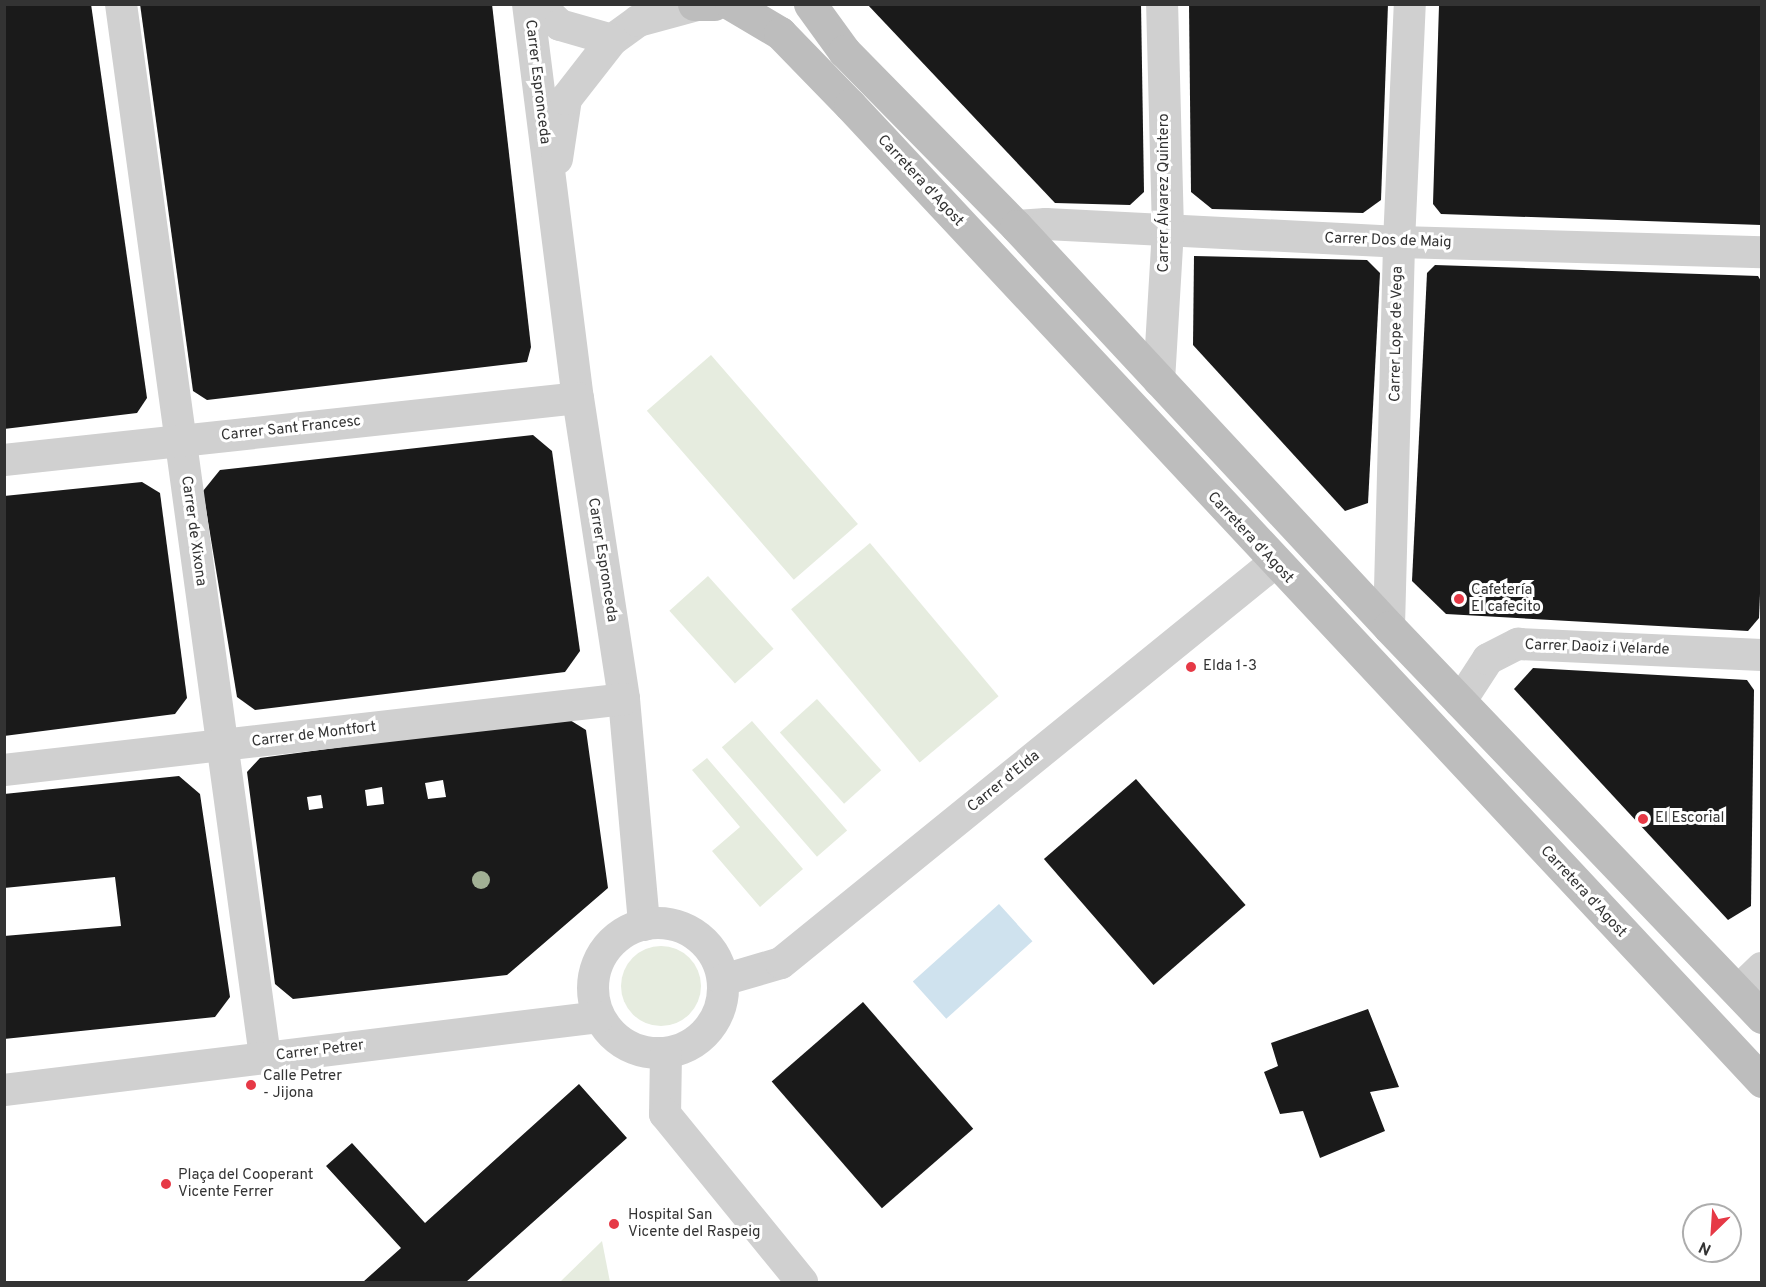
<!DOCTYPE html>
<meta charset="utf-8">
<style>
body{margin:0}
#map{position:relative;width:1766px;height:1287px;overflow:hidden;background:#fff;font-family:Overpass,sans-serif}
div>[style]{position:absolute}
.green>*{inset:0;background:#e6ecdf;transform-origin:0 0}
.round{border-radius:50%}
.water>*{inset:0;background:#cfe2ee;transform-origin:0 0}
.building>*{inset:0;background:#1a1a1a;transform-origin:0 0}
.street>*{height:32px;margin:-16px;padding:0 16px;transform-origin:16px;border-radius:16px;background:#d0d0d0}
.street>.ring{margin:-16px;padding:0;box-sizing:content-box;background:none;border:32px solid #d0d0d0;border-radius:50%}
.secondary>*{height:33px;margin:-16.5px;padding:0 16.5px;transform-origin:16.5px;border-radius:16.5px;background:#bdbdbd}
.trees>*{width:18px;height:18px;margin:-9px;border-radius:50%;background:#a2b095}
.dots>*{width:16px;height:16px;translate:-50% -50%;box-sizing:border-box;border:3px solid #fff;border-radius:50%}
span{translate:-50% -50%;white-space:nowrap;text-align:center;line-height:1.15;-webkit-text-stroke:6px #fff;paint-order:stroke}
.street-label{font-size:15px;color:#333}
.poi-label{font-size:15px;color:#333}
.left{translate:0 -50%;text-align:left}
.frame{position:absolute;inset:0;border:6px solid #333;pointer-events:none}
.north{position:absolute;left:1682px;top:1203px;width:60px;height:60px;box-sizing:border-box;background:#fff;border:2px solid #adadad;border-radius:50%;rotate:205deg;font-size:16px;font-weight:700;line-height:24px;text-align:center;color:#333}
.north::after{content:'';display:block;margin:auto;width:21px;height:27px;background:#e63946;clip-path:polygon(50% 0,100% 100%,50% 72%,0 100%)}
</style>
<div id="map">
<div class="green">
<i style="left:711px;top:355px;width:224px;height:85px;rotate:49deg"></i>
<i style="left:870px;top:543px;width:200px;height:103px;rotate:50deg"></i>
<i style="left:708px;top:576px;width:98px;height:52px;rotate:48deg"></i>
<i style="left:817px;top:699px;width:96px;height:50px;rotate:48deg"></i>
<i style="left:752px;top:721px;width:145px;height:40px;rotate:49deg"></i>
<i style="clip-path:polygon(707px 758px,803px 869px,760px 907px,712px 851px,740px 827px,692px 770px)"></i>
<i class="round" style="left:621px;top:946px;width:80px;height:80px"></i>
<i style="clip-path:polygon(602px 1241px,610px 1282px,560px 1282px)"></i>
</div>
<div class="water">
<i style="left:999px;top:904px;width:50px;height:116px;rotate:48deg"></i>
</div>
<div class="building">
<i style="clip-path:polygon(4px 4px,91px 4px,147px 398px,137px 413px,4px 429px)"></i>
<i style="clip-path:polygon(140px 4px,492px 4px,531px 347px,527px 362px,207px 400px,193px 391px)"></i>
<i style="clip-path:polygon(867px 4px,1141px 4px,1144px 192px,1130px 205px,1055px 203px)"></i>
<i style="clip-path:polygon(1189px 4px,1388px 4px,1381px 200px,1363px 213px,1212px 209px,1191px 192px)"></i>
<i style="clip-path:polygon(1439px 5px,1761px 5px,1761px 225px,1441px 214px,1433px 204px)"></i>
<i style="clip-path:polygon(1194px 256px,1367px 260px,1380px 273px,1368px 503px,1345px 511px,1193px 345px)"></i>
<i style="clip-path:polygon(1435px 265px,1758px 276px,1761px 281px,1761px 570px,1759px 618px,1748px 631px,1446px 614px,1412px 581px,1427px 273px)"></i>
<i style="clip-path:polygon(533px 435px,552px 451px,580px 651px,565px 672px,255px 710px,237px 697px,203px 491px,220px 470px)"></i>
<i style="clip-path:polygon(142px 482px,160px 493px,187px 698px,175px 714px,4px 736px,4px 496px)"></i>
<i style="clip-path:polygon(1533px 668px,1747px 680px,1754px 690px,1751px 906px,1728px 920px,1514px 689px)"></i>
<i style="clip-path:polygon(evenodd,565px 717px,586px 730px,608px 888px,507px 975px,293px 999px,275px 984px,247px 772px,260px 758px,565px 717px,443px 780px,446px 797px,428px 799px,425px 783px,443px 780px,565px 717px,382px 787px,384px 804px,367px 806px,365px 790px,382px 787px,565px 717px,321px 795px,323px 808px,309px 810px,307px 797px,321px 795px)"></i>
<i style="clip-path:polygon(179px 776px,200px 794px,230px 997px,215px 1017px,4px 1039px,4px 936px,121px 926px,115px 877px,4px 888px,4px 794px)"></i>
<i style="left:1136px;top:779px;width:167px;height:122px;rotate:49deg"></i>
<i style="left:863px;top:1002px;width:168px;height:121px;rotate:49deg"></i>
<i style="clip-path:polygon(1368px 1009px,1399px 1087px,1370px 1092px,1385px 1131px,1320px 1158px,1303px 1111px,1280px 1114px,1264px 1072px,1278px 1066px,1271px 1043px)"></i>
<i style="clip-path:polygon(579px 1084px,627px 1138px,466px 1282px,363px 1282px,401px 1248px,326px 1166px,352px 1143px,425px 1223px)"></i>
</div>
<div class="street">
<i style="left:121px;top:4px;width:1063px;rotate:82.21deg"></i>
<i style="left:528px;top:4px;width:397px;rotate:82.8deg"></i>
<i style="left:578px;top:398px;width:304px;rotate:81.3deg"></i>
<i style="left:624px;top:699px;width:227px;rotate:84.9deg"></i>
<i style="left:538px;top:4px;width:30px;rotate:44deg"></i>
<i style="left:560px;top:25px;width:54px;rotate:16.1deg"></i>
<i style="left:612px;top:40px;width:32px;rotate:-36deg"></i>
<i style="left:638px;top:21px;width:61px;rotate:-15.2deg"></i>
<i style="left:557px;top:159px;width:61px;rotate:-81.5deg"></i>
<i style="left:566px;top:99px;width:75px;rotate:-52.1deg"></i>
<i style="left:1016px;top:226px;width:30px;rotate:-4deg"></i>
<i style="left:1046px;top:224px;width:353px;rotate:2.9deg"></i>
<i style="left:1399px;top:242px;width:363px;rotate:1.6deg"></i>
<i style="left:1159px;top:381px;width:151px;rotate:-86.6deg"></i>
<i style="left:1168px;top:230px;width:226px;rotate:-91.5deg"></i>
<i style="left:4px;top:460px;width:577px;rotate:-6.16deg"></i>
<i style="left:1389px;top:627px;width:385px;rotate:-88.5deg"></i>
<i style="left:1399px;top:242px;width:238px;rotate:-87.4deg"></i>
<i style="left:1460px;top:702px;width:51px;rotate:-56.9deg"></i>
<i style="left:1488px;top:659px;width:34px;rotate:-27deg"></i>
<i style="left:1518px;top:644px;width:244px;rotate:2.6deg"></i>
<i style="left:4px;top:770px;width:624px;rotate:-6.53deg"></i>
<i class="ring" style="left:593px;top:923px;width:98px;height:98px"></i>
<i style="left:723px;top:980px;width:60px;rotate:-16.3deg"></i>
<i style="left:781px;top:963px;width:635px;rotate:-39.05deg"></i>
<i style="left:1738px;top:991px;width:33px;rotate:-44deg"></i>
<i style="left:666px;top:1053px;width:61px;rotate:90.9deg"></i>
<i style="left:665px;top:1114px;width:217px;rotate:50.8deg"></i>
<i style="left:4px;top:1090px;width:599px;rotate:-6.99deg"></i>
</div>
<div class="secondary">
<i style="left:694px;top:4px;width:20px"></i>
<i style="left:731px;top:4px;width:57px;rotate:30.6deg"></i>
<i style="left:780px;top:33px;width:100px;rotate:45.8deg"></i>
<i style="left:850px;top:105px;width:1336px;rotate:46.94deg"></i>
<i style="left:810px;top:4px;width:58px;rotate:54.1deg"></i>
<i style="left:844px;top:51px;width:245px;rotate:45.5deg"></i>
<i style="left:1016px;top:226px;width:548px;rotate:47.07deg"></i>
<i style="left:1389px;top:627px;width:540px;rotate:46.28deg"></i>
</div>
<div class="trees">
<i style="left:481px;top:880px"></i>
</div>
<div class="dots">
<i style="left:1459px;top:599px;background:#e63946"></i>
<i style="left:1191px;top:667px;background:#e63946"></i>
<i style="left:1643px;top:819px;background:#e63946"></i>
<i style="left:251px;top:1085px;background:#e63946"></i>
<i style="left:166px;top:1184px;background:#e63946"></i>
<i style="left:614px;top:1224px;background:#e63946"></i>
</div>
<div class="street-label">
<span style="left:537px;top:82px;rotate:83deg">Carrer Espronceda</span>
<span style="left:920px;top:181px;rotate:47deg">Carretera d'Agost</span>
<span style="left:1165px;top:193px;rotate:-90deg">Carrer Álvarez Quintero</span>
<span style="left:1388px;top:241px;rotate:2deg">Carrer Dos de Maig</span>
<span style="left:1397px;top:334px;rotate:-89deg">Carrer Lope de Vega</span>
<span style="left:291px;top:429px;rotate:-6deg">Carrer Sant Francesc</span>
<span style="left:193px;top:531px;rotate:82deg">Carrer de Xixona</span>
<span style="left:1250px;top:538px;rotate:47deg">Carretera d'Agost</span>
<span style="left:602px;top:560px;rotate:81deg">Carrer Espronceda</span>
<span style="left:1597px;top:648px;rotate:2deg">Carrer Daoiz i Velarde</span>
<span style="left:314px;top:735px;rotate:-7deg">Carrer de Montfort</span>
<span style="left:1004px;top:782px;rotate:-39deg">Carrer d’Elda</span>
<span style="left:1583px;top:892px;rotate:47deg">Carretera d'Agost</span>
<span style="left:320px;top:1051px;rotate:-7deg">Carrer Petrer</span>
</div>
<div class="poi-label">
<span class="left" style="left:1471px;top:599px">Cafetería<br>El cafecito</span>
<span class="left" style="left:1203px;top:667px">Elda 1-3</span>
<span class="left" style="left:1655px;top:819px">El Escorial</span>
<span class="left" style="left:263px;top:1085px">Calle Petrer<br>- Jijona</span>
<span class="left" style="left:178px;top:1184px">Plaça del Cooperant<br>Vicente Ferrer</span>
<span class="left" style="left:628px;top:1224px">Hospital San<br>Vicente del Raspeig</span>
</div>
<div class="frame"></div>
<div class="north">N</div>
</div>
